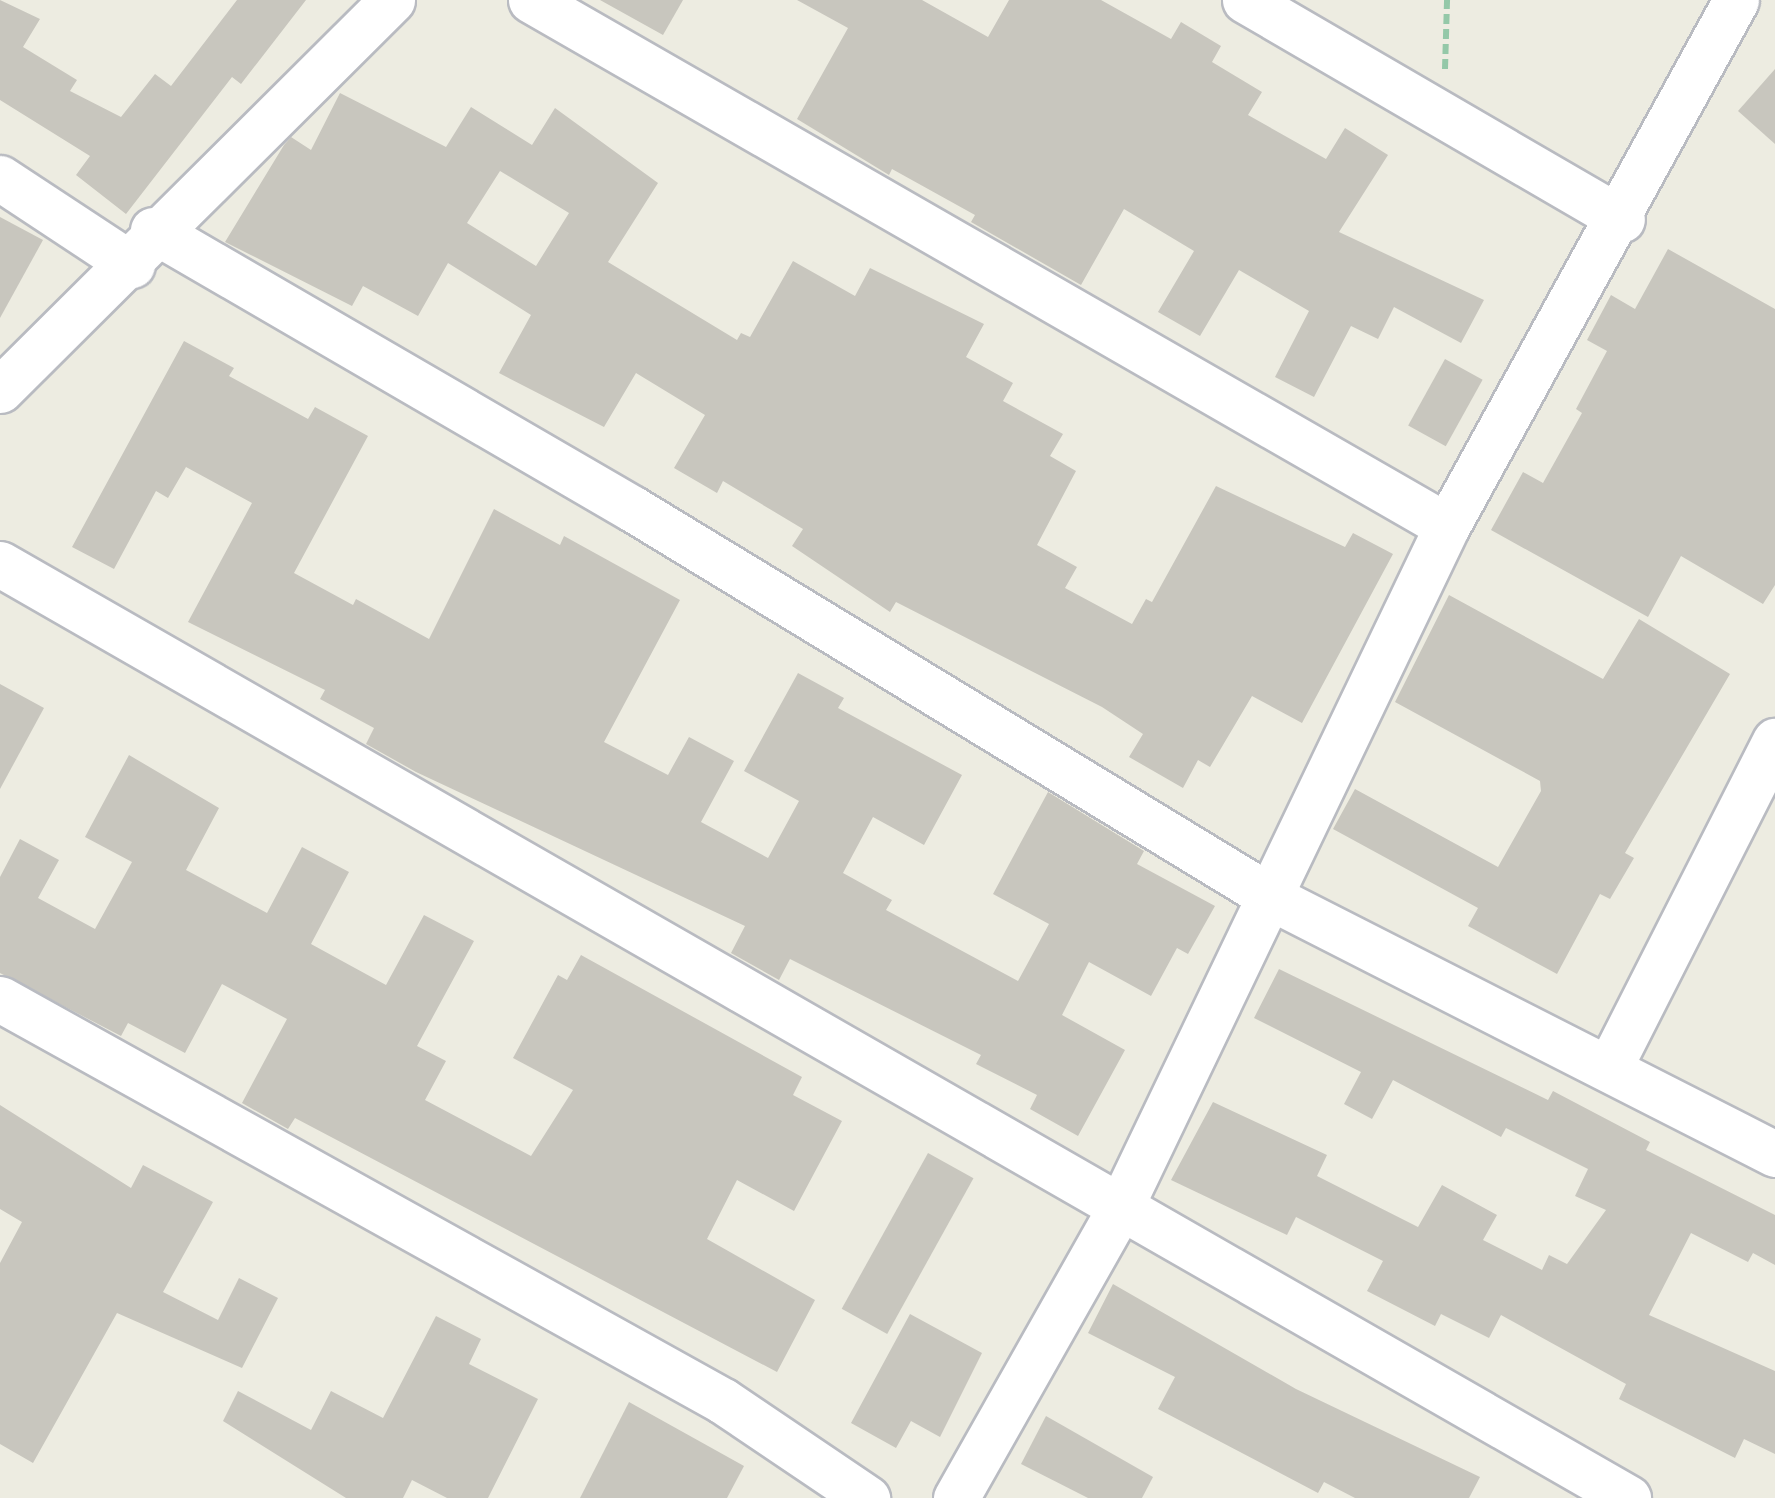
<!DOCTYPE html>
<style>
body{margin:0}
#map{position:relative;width:1775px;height:1498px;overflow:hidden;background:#edece1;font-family:Montserrat,sans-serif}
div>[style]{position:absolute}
.building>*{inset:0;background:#c8c6be;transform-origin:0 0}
.path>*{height:6px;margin-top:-3px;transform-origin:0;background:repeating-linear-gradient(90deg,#94c8a8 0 10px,transparent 0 15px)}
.roads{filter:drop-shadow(2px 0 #b9bbc1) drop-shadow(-2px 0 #b9bbc1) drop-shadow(0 2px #b9bbc1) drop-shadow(0 -2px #b9bbc1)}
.minor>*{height:45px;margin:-22.5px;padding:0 22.5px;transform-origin:22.5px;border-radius:22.5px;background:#fff}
span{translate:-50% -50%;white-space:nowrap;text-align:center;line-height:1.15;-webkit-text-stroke:10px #fff;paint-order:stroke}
</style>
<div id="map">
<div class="building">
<i style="clip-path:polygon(0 0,40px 19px,23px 47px,77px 80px,70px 91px,121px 117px,155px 74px,171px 86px,237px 0,306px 0,241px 84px,232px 77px,126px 214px,76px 175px,90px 156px,0 100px)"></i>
<i style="clip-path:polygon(600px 0,683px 0,663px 35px)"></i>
<i style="clip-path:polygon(797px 0,922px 0,988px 37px,1009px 0,1101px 0,1171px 39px,1181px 22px,1221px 46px,1212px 62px,1262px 92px,1248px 115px,1326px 159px,1345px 128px,1388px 155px,1339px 232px,1484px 300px,1461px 343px,1394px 307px,1378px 339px,1351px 326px,1314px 397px,1275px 377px,1309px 311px,1239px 270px,1200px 336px,1158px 312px,1194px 251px,1124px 209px,1081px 285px,971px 222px,975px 215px,892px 169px,889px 175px,797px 119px,848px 28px)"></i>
<i style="clip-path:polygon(1775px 69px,1775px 144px,1738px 111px)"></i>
<i style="clip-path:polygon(evenodd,340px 93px,446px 147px,471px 107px,532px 145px,555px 108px,658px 183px,608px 262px,737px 340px,741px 333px,750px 337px,793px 261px,855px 296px,870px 268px,984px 324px,966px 357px,1013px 383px,1003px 401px,1063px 434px,1050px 456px,1076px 471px,1037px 545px,1077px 567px,1065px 588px,1132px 624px,1146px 599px,1152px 602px,1216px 486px,1345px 547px,1353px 533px,1393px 554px,1302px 723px,1252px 696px,1210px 767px,1198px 760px,1183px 788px,1129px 757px,1143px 734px,1102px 707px,896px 602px,890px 612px,792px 546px,803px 529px,723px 481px,717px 493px,674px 468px,705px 415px,636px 373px,604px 427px,499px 373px,531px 315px,448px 263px,418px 316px,363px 286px,352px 306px,225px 242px,284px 145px,291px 137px,311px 150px,340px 93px,500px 171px,569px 213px,536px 266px,467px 223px,500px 171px)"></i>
<i style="clip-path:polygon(0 217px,43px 240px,0 318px)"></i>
<i style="clip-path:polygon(1668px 249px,1775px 309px,1775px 585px,1763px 604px,1681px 556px,1648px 617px,1491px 530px,1523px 472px,1543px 483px,1582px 413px,1576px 409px,1607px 351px,1587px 340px,1611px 295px,1635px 309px)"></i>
<i style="clip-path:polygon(184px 341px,234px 368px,229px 376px,308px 419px,315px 407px,368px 436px,294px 573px,353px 605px,356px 599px,429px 639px,494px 509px,560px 545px,564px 536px,680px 600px,604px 742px,668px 775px,689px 737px,734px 761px,701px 822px,768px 858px,799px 801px,744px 771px,798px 673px,844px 698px,838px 708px,962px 775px,924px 845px,873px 817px,843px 873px,892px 900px,886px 910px,1018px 981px,1049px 924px,993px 894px,1048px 792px,1144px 851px,1137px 864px,1215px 906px,1188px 954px,1177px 948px,1151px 996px,1089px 962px,1062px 1015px,1125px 1050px,1078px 1136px,1030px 1109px,1037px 1095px,976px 1064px,981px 1055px,790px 959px,779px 980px,731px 953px,745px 926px,416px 772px,366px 744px,374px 728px,320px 699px,325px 690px,188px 622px,252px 503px,186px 467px,168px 498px,156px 491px,114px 569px,72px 547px)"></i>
<i style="left:1445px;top:359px;width:43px;height:76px;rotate:29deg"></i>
<i style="clip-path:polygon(1449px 595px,1603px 679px,1639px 619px,1730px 674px,1625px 853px,1634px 858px,1610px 899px,1600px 894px,1557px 974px,1468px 926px,1478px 908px,1333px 829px,1355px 789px,1498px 867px,1541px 791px,1540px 781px,1395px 702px)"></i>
<i style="clip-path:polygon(0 684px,44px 708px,0 789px)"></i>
<i style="clip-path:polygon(129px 755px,219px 808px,186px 870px,267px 913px,302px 847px,349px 872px,311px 944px,386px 985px,424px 915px,474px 941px,417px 1046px,446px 1061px,425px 1100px,531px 1156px,573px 1090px,513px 1058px,558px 975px,567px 980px,581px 955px,802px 1077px,793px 1095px,842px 1121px,794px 1211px,737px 1180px,707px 1239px,815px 1300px,777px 1372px,295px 1118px,288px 1129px,242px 1103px,287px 1019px,222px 984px,185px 1053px,128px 1023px,121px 1036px,0 973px,0 877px,20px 839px,59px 860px,38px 898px,95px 929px,132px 862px,85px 837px)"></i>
<i style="clip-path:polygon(1279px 969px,1548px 1100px,1553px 1091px,1650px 1142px,1646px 1150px,1775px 1215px,1775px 1265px,1753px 1253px,1748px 1262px,1691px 1233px,1649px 1315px,1775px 1371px,1775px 1454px,1744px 1439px,1735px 1458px,1619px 1399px,1626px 1384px,1501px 1315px,1489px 1338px,1441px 1314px,1435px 1326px,1367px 1291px,1383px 1261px,1296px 1217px,1287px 1235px,1171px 1180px,1213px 1102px,1327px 1155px,1317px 1176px,1418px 1227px,1442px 1185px,1497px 1215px,1483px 1240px,1542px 1270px,1549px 1255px,1567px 1264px,1606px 1210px,1575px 1196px,1588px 1169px,1506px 1128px,1501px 1137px,1393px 1080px,1372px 1119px,1344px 1104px,1361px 1072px,1254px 1018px)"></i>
<i style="clip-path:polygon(0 1105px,131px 1188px,143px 1165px,213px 1202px,163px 1292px,218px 1320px,239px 1278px,278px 1298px,242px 1368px,117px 1313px,33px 1463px,0 1444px,0 1263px,22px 1222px,0 1209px)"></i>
<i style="left:928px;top:1153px;width:52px;height:178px;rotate:29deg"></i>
<i style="clip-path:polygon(1113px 1284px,1296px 1389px,1480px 1477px,1469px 1498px,1355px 1498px,1324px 1482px,1318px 1493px,1158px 1409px,1175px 1377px,1088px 1333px)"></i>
<i style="clip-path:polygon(910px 1314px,982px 1353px,940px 1437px,911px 1421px,896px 1448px,851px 1423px)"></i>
<i style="clip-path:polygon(436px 1316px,481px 1339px,469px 1364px,538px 1399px,488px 1498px,447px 1498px,412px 1480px,403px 1498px,346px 1498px,223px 1421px,238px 1391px,311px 1430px,331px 1391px,383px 1418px)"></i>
<i style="clip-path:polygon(629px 1402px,744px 1466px,727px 1498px,580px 1498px)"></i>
<i style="clip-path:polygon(1046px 1416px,1153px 1477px,1142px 1498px,1088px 1498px,1021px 1464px)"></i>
</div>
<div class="path">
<i style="left:1445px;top:69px;width:69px;rotate:-88.3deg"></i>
</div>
<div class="roads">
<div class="minor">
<i style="left:531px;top:0;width:1056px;rotate:29.87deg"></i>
<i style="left:1245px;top:0;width:436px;rotate:30.2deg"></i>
<i style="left:0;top:178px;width:158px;rotate:33.4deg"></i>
<i style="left:153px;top:230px;width:555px;rotate:30.17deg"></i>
<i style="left:633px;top:509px;width:750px;rotate:31.32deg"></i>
<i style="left:1274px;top:899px;width:562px;rotate:26.98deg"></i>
<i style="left:0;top:390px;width:553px;rotate:-44.85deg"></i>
<i style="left:0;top:564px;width:1877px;rotate:29.84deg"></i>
<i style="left:0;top:999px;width:827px;rotate:29.07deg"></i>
<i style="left:723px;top:1401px;width:174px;rotate:34deg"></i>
<i style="left:1609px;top:1068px;width:367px;rotate:-63.1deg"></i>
<i style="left:956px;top:1498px;width:331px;rotate:-60.5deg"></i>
<i style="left:1119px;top:1210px;width:759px;rotate:-64.38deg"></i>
<i style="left:1447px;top:526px;width:600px;rotate:-61.21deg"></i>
</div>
</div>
</div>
